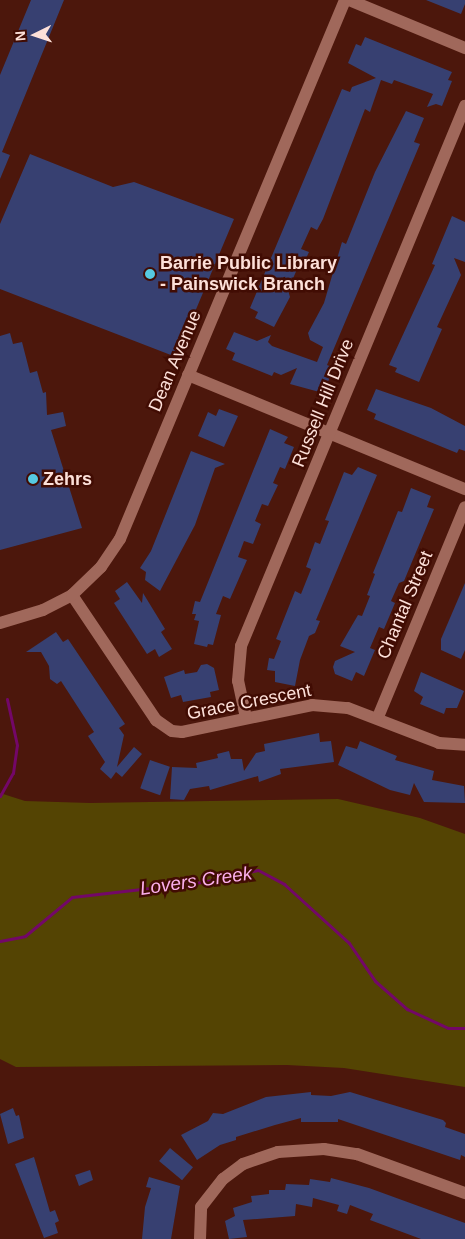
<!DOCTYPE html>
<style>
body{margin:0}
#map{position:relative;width:465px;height:1239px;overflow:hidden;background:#4c170c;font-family:Arial,sans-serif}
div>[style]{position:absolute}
.green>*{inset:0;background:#544403}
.stream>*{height:3px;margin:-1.5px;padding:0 1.5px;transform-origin:1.5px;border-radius:1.5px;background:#730768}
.building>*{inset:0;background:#374071;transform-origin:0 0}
.minor>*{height:12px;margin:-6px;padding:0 6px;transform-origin:6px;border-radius:6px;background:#a0685b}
.dots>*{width:14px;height:14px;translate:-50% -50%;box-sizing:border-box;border:2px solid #410c03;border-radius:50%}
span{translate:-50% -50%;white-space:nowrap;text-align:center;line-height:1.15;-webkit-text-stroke:5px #410c03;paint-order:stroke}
.poi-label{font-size:18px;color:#fde0d9;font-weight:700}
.left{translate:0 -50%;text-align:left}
.street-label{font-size:18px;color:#fde0d9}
.water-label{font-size:19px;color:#fbafec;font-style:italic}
.north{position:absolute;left:10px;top:10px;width:50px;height:50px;-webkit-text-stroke:4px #410c03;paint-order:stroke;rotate:266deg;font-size:14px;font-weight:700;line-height:20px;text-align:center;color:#fde0d9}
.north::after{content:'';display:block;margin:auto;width:18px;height:22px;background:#fde0d9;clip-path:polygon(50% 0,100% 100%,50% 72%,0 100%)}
</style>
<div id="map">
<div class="green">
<i style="clip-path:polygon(0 793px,25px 801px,90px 803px,338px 799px,420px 818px,465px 834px,465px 1087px,344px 1068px,287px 1065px,16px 1067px,0 1059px)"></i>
</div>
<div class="stream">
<i style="left:0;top:796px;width:26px;rotate:-61deg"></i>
<i style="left:13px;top:773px;width:28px;rotate:-82deg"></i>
<i style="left:17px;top:745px;width:47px;rotate:-102.3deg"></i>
<i style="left:0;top:941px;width:25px;rotate:-11deg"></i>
<i style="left:25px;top:936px;width:61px;rotate:-39.7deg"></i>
<i style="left:72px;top:897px;width:131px;rotate:-6.6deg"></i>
<i style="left:202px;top:882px;width:57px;rotate:-12.1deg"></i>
<i style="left:258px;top:870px;width:30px;rotate:28deg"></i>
<i style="left:284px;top:884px;width:88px;rotate:42.2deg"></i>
<i style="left:349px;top:943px;width:46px;rotate:55.6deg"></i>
<i style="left:375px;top:981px;width:43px;rotate:41.2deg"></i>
<i style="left:407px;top:1009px;width:45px;rotate:24.9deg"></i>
<i style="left:448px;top:1028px;width:17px"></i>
</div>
<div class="building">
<i style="clip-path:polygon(31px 0,64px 0,2px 152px,10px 155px,0 179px,0 75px)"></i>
<i style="clip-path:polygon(426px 0,465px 0,465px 4px,461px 14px)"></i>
<i style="clip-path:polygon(365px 37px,452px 72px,448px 80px,452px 81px,442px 106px,436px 104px,427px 107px,433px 94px,394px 80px,392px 84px,381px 80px,370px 112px,365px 109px,323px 219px,317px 230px,311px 227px,301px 249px,309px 252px,301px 269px,298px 267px,288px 290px,290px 297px,274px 327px,255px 318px,258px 312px,250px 308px,342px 89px,350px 92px,352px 87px,376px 78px,348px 63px,356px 44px,361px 46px)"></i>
<i style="clip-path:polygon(406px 111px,424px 118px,414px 142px,420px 144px,327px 365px,334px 368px,323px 393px,290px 384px,297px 368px,281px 375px,274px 372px,272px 376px,232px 360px,235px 353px,226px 349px,234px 332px,257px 341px,271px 335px,268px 342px,272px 346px,317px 362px,323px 347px,310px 340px,308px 333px,324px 303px,342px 242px,346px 244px,375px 172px)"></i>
<i style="clip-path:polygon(30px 154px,113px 187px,134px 182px,234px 219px,176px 357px,0 289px,0 224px)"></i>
<i style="clip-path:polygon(452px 216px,465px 222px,465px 262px,454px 258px,461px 275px,437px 327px,442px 329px,419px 382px,395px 372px,397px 368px,389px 365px,435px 265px,432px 264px)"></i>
<i style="clip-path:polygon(10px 333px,13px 344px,22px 342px,30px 373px,37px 371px,43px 393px,46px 392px,47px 415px,63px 412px,66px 426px,51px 430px,82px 528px,0 550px,0 336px)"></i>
<i style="clip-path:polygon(376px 389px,431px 408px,465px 426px,465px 451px,459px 449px,457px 453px,374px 419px,376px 414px,367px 410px)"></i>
<i style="clip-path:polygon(219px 409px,238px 416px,224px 447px,198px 436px,208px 412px,216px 416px)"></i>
<i style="clip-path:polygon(270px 429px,288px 437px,284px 443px,294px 447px,285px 469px,280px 467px,273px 483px,278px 485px,268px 506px,262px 504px,255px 521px,261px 524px,253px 544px,244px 541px,238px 557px,247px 560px,230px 599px,223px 596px,216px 614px,221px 615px,213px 645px,208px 644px,207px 647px,194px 644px,199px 621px,194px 620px,196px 614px,192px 614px,195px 601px,200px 602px)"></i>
<i style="clip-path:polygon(191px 451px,225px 464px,215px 468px,195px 525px,160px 591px,145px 580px,146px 572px,140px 568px,151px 551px)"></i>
<i style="clip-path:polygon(358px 467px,377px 475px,316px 620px,320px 621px,315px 633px,309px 636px,300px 660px,295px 686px,275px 682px,275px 671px,267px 670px,269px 658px,274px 659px,281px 641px,276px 639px,295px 591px,301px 594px,311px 569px,306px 567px,315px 542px,320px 544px,329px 521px,325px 520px,344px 472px,352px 475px)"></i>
<i style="clip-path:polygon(411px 488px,431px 496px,427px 507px,434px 509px,404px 581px,399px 583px,391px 601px,395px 603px,384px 629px,379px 627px,370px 648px,375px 650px,364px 676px,356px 672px,352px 681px,335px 674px,333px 667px,335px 661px,355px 652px,340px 646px,358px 615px,362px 616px,370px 596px,367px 595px,375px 574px,373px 573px,398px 511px,402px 512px)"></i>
<i style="clip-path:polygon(127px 582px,142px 603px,143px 593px,165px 629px,161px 632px,172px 649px,159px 657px,155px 649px,147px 654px,114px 603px,120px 599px,115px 591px)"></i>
<i style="clip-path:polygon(465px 583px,465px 650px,461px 659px,441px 650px,441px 639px)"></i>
<i style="clip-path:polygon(56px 632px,63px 642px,68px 639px,125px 724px,119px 728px,124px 735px,117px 767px,134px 747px,142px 754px,122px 777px,116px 772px,111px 779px,100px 769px,105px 762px,88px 736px,94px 732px,61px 681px,57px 684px,50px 679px,49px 666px,41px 652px,26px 652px)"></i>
<i style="clip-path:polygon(207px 664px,214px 668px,219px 690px,210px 692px,211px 697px,183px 702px,181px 695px,171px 698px,164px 677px,184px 670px,185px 674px,197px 672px,201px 665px)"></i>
<i style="clip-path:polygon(421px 672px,464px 691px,457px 708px,446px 708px,444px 714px,420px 704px,423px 697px,414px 691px)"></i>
<i style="clip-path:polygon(319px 733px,320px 742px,331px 741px,334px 762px,280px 769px,281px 774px,259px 782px,258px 776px,210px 790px,209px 786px,190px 789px,184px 800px,170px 799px,172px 767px,197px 768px,196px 763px,218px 758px,217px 754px,229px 751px,231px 759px,242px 759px,244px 771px,256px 753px,265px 751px,264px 744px)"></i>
<i style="clip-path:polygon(360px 741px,397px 756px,395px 760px,434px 771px,432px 780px,464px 786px,465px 803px,424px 802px,414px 783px,410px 795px,390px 790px,338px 765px,346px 746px,357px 749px)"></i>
<i style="left:150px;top:760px;width:21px;height:30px;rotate:19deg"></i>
<i style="clip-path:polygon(311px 1092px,311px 1095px,331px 1096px,350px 1092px,443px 1120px,446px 1123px,445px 1127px,465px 1134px,465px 1157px,461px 1155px,460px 1160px,338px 1119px,338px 1122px,301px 1122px,301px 1118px,275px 1125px,236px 1137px,236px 1140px,220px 1145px,197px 1160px,181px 1135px,208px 1121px,213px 1113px,223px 1114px,266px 1097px)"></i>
<i style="clip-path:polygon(13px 1108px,16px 1116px,19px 1115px,24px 1138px,8px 1144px,0 1114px)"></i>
<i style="left:170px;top:1148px;width:30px;height:17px;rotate:40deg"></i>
<i style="clip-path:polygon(34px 1157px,50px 1212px,55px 1210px,59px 1221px,55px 1223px,58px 1233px,44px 1238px,15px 1164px)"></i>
<i style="clip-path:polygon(90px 1170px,93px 1180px,79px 1186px,75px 1175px)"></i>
<i style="clip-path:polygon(149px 1177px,180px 1186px,171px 1239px,142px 1239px,145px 1207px,151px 1188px,146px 1187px)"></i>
<i style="clip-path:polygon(331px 1178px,369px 1188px,465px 1223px,465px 1239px,421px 1239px,370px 1220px,373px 1214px,350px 1205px,347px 1214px,337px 1211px,339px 1205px,313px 1198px,312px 1207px,296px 1204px,295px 1216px,243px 1220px,247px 1237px,229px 1239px,225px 1221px,235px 1216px,233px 1208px,252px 1202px,251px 1196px,269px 1194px,269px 1190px,285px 1190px,286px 1184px,309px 1185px,310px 1179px,330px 1182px)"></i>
</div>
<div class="minor">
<i style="left:349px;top:0;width:126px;rotate:22.5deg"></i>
<i style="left:188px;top:375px;width:300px;rotate:22.4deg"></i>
<i style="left:72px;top:595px;width:151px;rotate:56.1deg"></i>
<i style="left:156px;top:720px;width:19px;rotate:35deg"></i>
<i style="left:172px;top:731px;width:10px;rotate:6deg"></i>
<i style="left:182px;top:732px;width:133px;rotate:-11.7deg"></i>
<i style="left:312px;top:705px;width:36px;rotate:5deg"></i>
<i style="left:348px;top:708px;width:97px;rotate:21deg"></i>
<i style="left:439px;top:743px;width:26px;rotate:4deg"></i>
<i style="left:0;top:623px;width:45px;rotate:-16.8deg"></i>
<i style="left:43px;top:610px;width:33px;rotate:-27deg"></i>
<i style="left:72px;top:595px;width:40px;rotate:-44deg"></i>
<i style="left:101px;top:567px;width:34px;rotate:-56deg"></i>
<i style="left:120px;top:539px;width:584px;rotate:-67.34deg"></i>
<i style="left:378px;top:717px;width:227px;rotate:-67.5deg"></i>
<i style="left:246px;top:718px;width:38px;rotate:-102deg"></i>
<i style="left:238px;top:681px;width:35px;rotate:-85deg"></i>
<i style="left:241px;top:646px;width:585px;rotate:-67.47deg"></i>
<i style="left:200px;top:1239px;width:32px;rotate:-88deg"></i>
<i style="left:201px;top:1207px;width:36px;rotate:-52deg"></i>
<i style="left:223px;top:1179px;width:25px;rotate:-37deg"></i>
<i style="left:243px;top:1164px;width:37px;rotate:-19deg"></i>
<i style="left:278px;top:1152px;width:46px;rotate:-3.7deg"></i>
<i style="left:324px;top:1149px;width:33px;rotate:9deg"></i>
<i style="left:357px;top:1154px;width:115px;rotate:19.9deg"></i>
</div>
<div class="dots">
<i style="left:150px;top:274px;background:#56c9e1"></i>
<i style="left:33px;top:479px;background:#56c9e1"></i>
</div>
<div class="poi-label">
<span class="left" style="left:160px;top:274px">Barrie Public Library<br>- Painswick Branch</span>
<span class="left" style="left:43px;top:479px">Zehrs</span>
</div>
<div class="street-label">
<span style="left:175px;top:361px;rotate:-67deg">Dean Avenue</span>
<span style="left:323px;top:403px;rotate:-68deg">Russell Hill Drive</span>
<span style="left:405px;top:605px;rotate:-67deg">Chantal Street</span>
<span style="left:249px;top:702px;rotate:-11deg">Grace Crescent</span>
</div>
<div class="water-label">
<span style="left:196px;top:881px;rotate:-8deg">Lovers Creek</span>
</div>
<div class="north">N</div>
</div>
